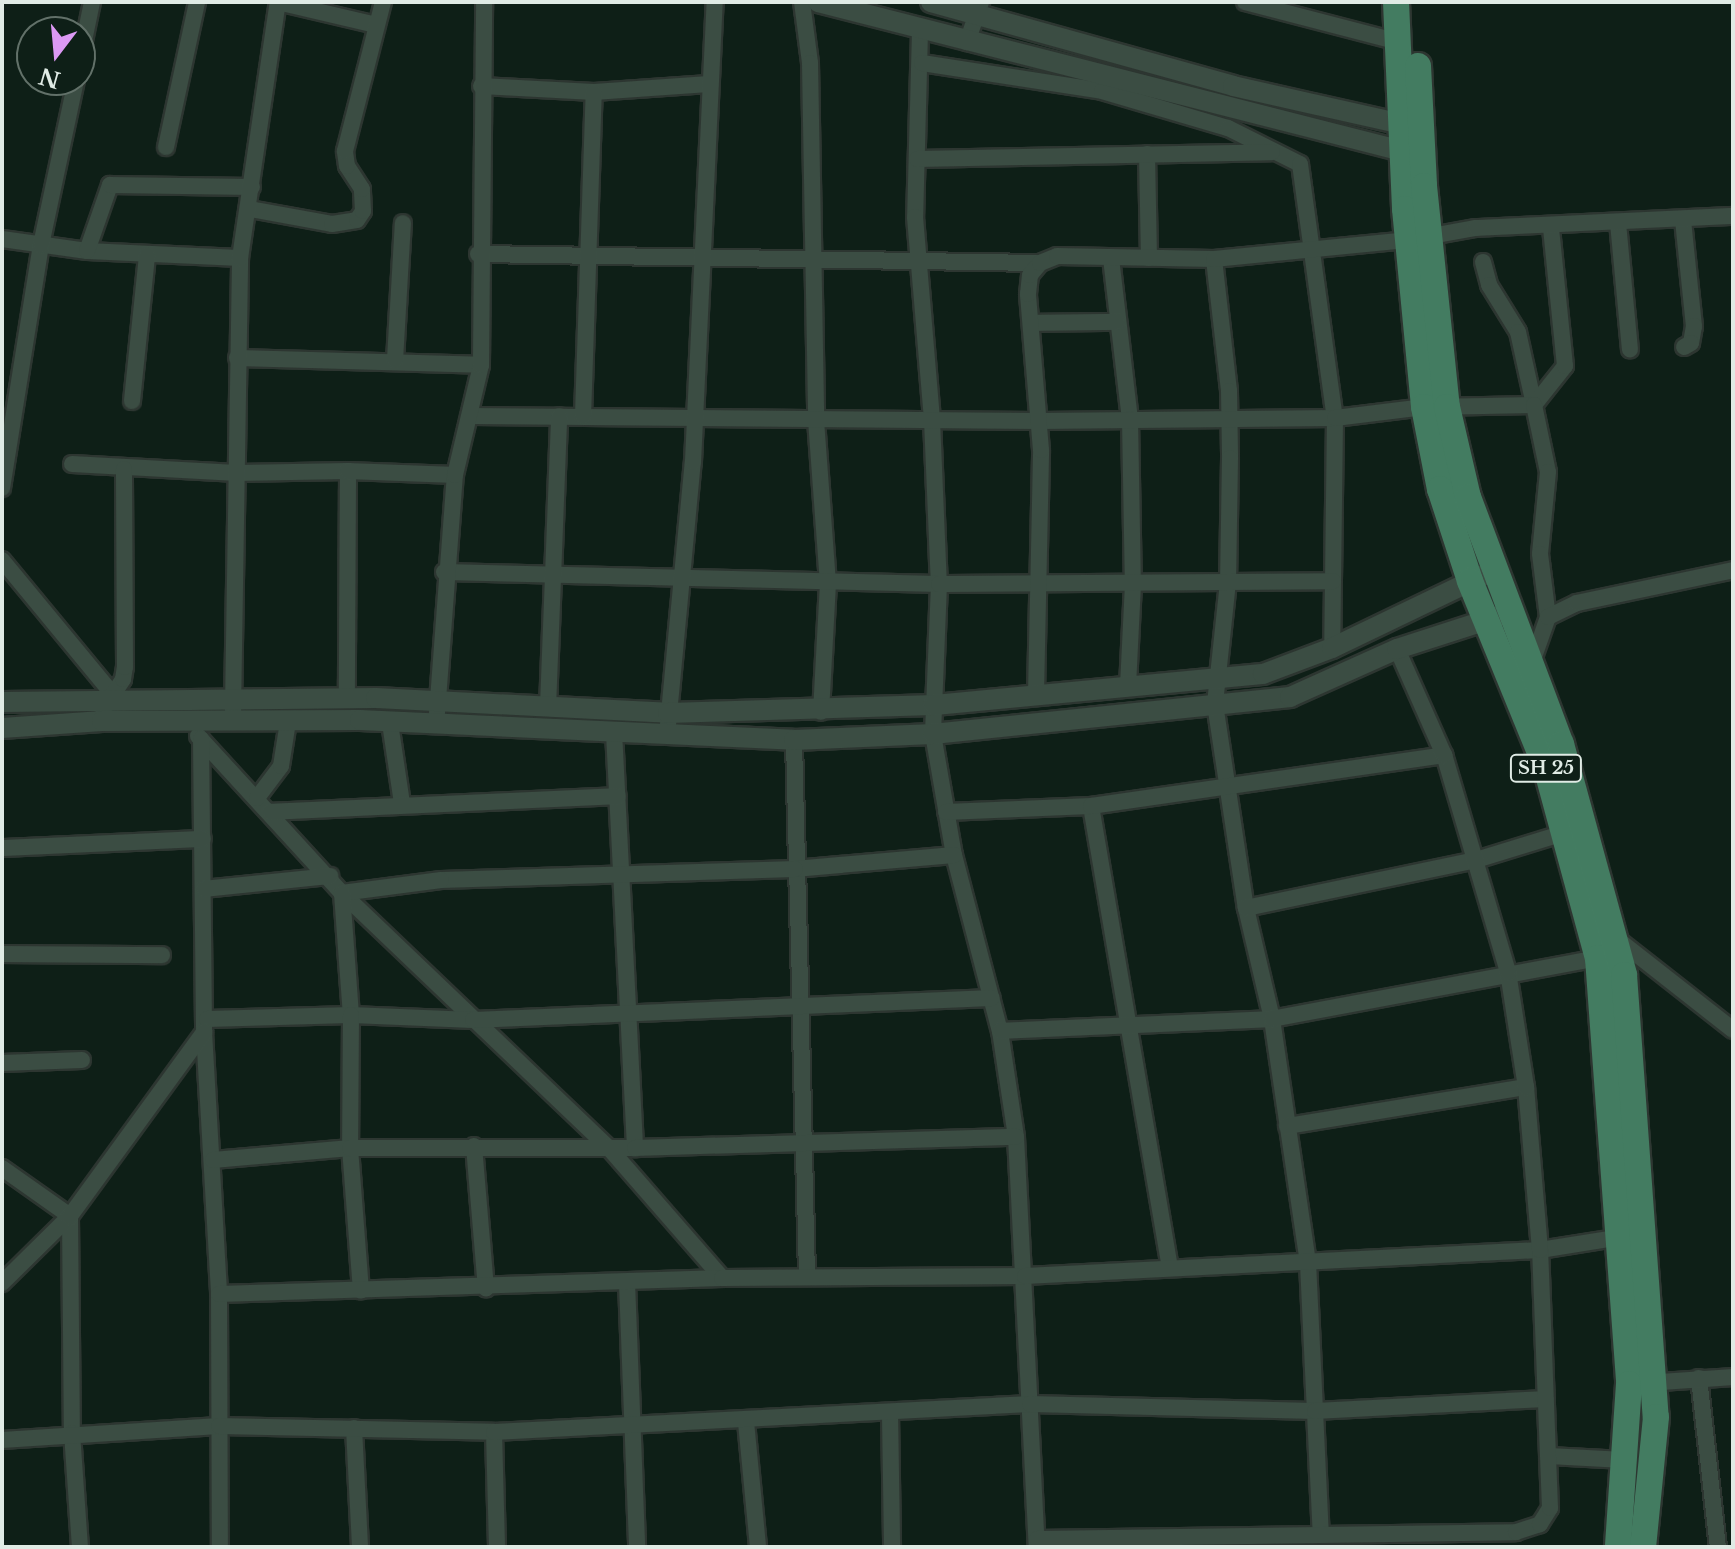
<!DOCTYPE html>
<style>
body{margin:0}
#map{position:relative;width:1735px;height:1549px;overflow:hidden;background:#0e1f17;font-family:"Libre Baskerville",serif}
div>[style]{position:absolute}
.roads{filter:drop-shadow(2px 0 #2d3631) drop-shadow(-2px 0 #2d3631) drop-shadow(0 2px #2d3631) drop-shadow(0 -2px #2d3631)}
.minor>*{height:16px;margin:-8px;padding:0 8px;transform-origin:8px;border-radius:8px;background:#3b4d43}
.tertiary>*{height:20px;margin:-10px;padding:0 10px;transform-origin:10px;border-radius:10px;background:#3b4d43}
.primary>*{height:26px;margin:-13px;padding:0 13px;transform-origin:13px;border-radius:13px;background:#437c61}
span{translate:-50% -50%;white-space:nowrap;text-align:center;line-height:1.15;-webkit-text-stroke:6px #0e1f17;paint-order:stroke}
.shield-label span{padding:2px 6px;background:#0e1f17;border:2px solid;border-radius:6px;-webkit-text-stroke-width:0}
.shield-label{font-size:18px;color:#e0ebe5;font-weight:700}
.frame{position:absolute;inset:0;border:4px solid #e0ebe5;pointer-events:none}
.north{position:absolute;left:16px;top:16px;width:80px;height:80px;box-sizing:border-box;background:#0e1f17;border:2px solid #627169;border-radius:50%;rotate:196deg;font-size:22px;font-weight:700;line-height:32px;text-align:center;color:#e0ebe5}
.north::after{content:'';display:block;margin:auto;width:28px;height:36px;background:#dc99f4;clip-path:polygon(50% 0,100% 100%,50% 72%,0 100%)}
</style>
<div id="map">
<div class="roads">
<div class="minor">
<i style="left:278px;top:2px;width:101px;rotate:13.2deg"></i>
<i style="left:802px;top:2px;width:62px;rotate:82.5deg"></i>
<i style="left:810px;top:63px;width:357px;rotate:89deg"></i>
<i style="left:816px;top:420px;width:163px;rotate:85.8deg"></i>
<i style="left:828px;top:583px;width:129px;rotate:93.1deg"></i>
<i style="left:1245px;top:2px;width:159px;rotate:14.6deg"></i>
<i style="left:920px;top:31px;width:186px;rotate:91.5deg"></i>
<i style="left:915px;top:217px;width:204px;rotate:85.2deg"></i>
<i style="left:932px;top:420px;width:164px;rotate:87.6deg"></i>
<i style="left:939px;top:584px;width:150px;rotate:92.3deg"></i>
<i style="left:933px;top:734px;width:123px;rotate:80.2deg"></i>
<i style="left:954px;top:855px;width:182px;rotate:75.4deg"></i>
<i style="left:1000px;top:1031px;width:107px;rotate:81.4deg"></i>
<i style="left:1016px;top:1137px;width:411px;rotate:87.1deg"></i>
<i style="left:967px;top:42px;width:42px;rotate:-70.7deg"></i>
<i style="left:80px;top:60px;width:59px;rotate:-78.3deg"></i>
<i style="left:922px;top:63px;width:182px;rotate:8.8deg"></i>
<i style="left:1102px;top:91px;width:131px;rotate:16.4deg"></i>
<i style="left:1228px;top:128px;width:80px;rotate:26.6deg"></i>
<i style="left:1300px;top:164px;width:256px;rotate:82.2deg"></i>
<i style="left:1335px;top:418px;width:230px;rotate:90.7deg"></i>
<i style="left:481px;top:86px;width:113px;rotate:3deg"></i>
<i style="left:594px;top:92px;width:115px;rotate:-4deg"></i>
<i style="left:166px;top:147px;width:148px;rotate:-77.9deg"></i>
<i style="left:1147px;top:154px;width:104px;rotate:88.9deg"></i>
<i style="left:917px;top:159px;width:355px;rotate:-1.1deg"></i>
<i style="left:250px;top:209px;width:83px;rotate:10.4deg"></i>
<i style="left:332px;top:224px;width:25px;rotate:-9deg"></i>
<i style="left:357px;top:220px;width:11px;rotate:-56deg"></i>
<i style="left:363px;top:211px;width:22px;rotate:-93deg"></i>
<i style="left:362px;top:189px;width:27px;rotate:-123deg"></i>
<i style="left:347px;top:166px;width:15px;rotate:-98deg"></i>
<i style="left:345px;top:151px;width:154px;rotate:-75.7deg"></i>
<i style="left:1683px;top:220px;width:107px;rotate:84.1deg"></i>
<i style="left:1694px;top:326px;width:17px;rotate:100deg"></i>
<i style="left:1691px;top:343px;width:8px;rotate:150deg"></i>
<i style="left:1618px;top:223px;width:127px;rotate:84.6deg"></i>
<i style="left:2px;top:239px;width:86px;rotate:8deg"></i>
<i style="left:87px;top:251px;width:153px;rotate:2.6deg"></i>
<i style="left:87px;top:251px;width:70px;rotate:-70.8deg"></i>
<i style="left:110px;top:185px;width:142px;rotate:0.8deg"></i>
<i style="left:478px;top:254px;width:562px;rotate:0.92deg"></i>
<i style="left:1111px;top:258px;width:162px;rotate:83.3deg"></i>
<i style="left:1130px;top:419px;width:165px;rotate:89deg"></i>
<i style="left:1133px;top:584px;width:101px;rotate:92.8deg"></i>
<i style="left:1214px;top:259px;width:133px;rotate:83.5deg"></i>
<i style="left:1229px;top:391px;width:67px;rotate:89.1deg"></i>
<i style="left:1230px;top:458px;width:124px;rotate:90.9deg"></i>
<i style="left:1228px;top:582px;width:123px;rotate:96.1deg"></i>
<i style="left:1215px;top:704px;width:206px;rotate:81.4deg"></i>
<i style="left:1246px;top:908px;width:114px;rotate:76.8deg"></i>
<i style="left:1272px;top:1019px;width:247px;rotate:81.6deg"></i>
<i style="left:1308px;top:1263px;width:271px;rotate:87.3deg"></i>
<i style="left:1483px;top:262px;width:24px;rotate:75deg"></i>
<i style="left:1489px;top:285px;width:55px;rotate:58.3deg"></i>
<i style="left:1518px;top:332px;width:75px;rotate:77.6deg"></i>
<i style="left:1031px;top:323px;width:86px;rotate:-0.7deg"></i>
<i style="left:237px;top:358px;width:244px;rotate:1.6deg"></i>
<i style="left:395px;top:360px;width:137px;rotate:-86.7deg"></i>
<i style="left:132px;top:401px;width:147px;rotate:-84.1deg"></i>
<i style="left:1534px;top:405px;width:50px;rotate:-51.5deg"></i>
<i style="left:1565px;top:366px;width:140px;rotate:-95.8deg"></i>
<i style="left:472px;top:416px;width:567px;rotate:0.51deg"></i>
<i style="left:1039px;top:421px;width:296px;rotate:-0.6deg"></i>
<i style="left:1335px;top:418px;width:90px;rotate:-7deg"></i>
<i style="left:1424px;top:407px;width:110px;rotate:-1deg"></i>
<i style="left:1534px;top:405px;width:68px;rotate:78.2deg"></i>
<i style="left:1548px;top:472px;width:82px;rotate:95.6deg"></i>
<i style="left:1540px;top:554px;width:64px;rotate:82.8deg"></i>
<i style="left:583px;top:416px;width:324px;rotate:-88.1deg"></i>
<i style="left:72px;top:464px;width:165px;rotate:3.1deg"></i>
<i style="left:237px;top:473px;width:111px;rotate:-1deg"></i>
<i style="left:348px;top:471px;width:227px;rotate:90.3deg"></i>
<i style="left:348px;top:471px;width:107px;rotate:2.1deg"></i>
<i style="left:2px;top:488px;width:246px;rotate:-80.9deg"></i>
<i style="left:41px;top:245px;width:169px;rotate:-78deg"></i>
<i style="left:2px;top:560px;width:171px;rotate:50.5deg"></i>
<i style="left:444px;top:572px;width:495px;rotate:1.4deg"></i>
<i style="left:939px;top:584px;width:394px;rotate:-0.4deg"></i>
<i style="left:1530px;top:668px;width:54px;rotate:-70.6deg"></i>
<i style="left:1548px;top:617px;width:32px;rotate:-26deg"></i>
<i style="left:1577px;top:603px;width:159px;rotate:-11.9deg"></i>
<i style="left:1036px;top:694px;width:244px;rotate:-88.8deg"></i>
<i style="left:1041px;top:450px;width:157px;rotate:-94.8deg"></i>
<i style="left:1028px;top:294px;width:19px;rotate:-84deg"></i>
<i style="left:1030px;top:275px;width:16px;rotate:-50deg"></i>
<i style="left:1040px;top:263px;width:18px;rotate:-22deg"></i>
<i style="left:1057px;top:256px;width:157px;rotate:1.1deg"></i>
<i style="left:1214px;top:259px;width:196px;rotate:-5.6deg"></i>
<i style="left:1409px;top:240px;width:68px;rotate:-10.2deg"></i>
<i style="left:1476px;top:228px;width:257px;rotate:-2.7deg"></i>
<i style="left:548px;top:707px;width:291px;rotate:-87.8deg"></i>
<i style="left:103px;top:709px;width:36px;rotate:-56deg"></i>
<i style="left:123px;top:679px;width:12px;rotate:-81deg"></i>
<i style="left:125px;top:667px;width:198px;rotate:-90.3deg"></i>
<i style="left:233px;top:710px;width:452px;rotate:-89.1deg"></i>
<i style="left:240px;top:258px;width:259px;rotate:-81.6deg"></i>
<i style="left:437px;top:713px;width:239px;rotate:-85.7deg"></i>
<i style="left:455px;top:475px;width:113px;rotate:-76.7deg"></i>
<i style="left:481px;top:365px;width:363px;rotate:-89.5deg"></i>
<i style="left:390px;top:723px;width:81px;rotate:81.5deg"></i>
<i style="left:614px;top:732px;width:417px;rotate:87.1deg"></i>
<i style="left:667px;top:735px;width:274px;rotate:-84.6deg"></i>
<i style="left:693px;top:462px;width:461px;rotate:-87.3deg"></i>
<i style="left:198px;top:736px;width:213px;rotate:47.5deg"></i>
<i style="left:342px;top:893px;width:369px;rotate:43.7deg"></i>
<i style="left:609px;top:1148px;width:172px;rotate:49deg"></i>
<i style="left:201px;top:739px;width:293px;rotate:89.4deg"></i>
<i style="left:204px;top:1032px;width:262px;rotate:86.7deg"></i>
<i style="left:219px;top:1294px;width:253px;rotate:89.8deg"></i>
<i style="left:794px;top:740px;width:536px;rotate:88.61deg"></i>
<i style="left:257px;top:798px;width:40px;rotate:-53deg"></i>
<i style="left:281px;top:766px;width:45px;rotate:-81deg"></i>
<i style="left:1091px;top:806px;width:467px;rotate:80.3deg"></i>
<i style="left:270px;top:812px;width:348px;rotate:-2.6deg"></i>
<i style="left:946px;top:812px;width:145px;rotate:-2.4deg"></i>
<i style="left:1091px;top:806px;width:357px;rotate:-8.2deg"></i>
<i style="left:2px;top:848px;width:201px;rotate:-2.6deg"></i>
<i style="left:954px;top:855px;width:160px;rotate:175deg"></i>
<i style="left:795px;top:869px;width:354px;rotate:178.2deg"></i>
<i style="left:441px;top:880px;width:100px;rotate:172.5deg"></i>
<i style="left:342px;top:893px;width:122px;rotate:85.8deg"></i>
<i style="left:351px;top:1015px;width:122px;rotate:2.3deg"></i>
<i style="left:473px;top:1020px;width:519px;rotate:-2.43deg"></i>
<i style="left:204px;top:889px;width:127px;rotate:-5.9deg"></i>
<i style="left:1246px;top:908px;width:235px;rotate:-11.8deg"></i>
<i style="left:1476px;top:860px;width:92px;rotate:-17.1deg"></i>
<i style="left:1617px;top:939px;width:147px;rotate:38.1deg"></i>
<i style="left:2px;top:954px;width:160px;rotate:0.4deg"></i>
<i style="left:207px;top:1019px;width:144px;rotate:-1.6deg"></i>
<i style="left:351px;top:1015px;width:133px;rotate:90.4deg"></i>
<i style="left:350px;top:1148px;width:143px;rotate:85.6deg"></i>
<i style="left:1000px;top:1031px;width:272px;rotate:-2.5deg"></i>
<i style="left:1272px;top:1019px;width:338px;rotate:-10.6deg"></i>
<i style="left:2px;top:1063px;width:80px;rotate:-2.1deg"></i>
<i style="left:1287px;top:1126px;width:242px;rotate:-9.3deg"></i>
<i style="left:474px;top:1146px;width:143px;rotate:85.2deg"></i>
<i style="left:213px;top:1160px;width:138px;rotate:-5deg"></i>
<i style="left:350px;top:1148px;width:285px"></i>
<i style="left:635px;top:1148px;width:381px;rotate:-1.7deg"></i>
<i style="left:2px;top:1168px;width:83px;rotate:35.2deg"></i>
<i style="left:70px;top:1216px;width:217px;rotate:89.5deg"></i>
<i style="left:72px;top:1433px;width:114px;rotate:86deg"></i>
<i style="left:2px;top:1283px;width:95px;rotate:-44.6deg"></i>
<i style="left:70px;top:1216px;width:228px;rotate:-53.9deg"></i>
<i style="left:627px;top:1283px;width:264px;rotate:87.8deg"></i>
<i style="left:219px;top:1294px;width:503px;rotate:-1.82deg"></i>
<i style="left:722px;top:1278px;width:303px;rotate:-0.4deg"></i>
<i style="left:1025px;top:1276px;width:516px;rotate:-2.89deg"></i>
<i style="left:1540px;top:1250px;width:88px;rotate:-9.1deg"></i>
<i style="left:1699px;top:1378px;width:170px;rotate:83.6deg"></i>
<i style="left:1647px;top:1383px;width:86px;rotate:-4deg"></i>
<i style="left:890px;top:1413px;width:134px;rotate:89.1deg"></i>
<i style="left:746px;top:1422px;width:126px;rotate:84.5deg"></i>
<i style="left:354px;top:1428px;width:119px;rotate:87.1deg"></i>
<i style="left:494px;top:1432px;width:115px;rotate:88.5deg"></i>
<i style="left:2px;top:1440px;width:217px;rotate:-3.7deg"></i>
<i style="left:219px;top:1426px;width:275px;rotate:1.2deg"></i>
<i style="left:494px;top:1432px;width:537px;rotate:-2.99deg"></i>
<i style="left:1030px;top:1404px;width:285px;rotate:1.4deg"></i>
<i style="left:1315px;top:1411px;width:231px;rotate:-3deg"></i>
<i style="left:1548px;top:1456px;width:77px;rotate:3deg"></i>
<i style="left:1037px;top:1539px;width:479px;rotate:-0.8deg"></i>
<i style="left:1516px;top:1532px;width:25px;rotate:-18deg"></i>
<i style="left:1540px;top:1524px;width:19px;rotate:-58deg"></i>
<i style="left:1550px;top:1508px;width:258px;rotate:-92.2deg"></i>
<i style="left:1540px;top:1250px;width:164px;rotate:-94.9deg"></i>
<i style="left:1526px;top:1087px;width:116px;rotate:-98.9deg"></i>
<i style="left:1508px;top:972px;width:226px;rotate:-106.4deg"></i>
<i style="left:1444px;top:755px;width:116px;rotate:-113.9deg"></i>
</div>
<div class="tertiary">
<i style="left:818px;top:2px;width:615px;rotate:14.31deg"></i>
<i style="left:931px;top:2px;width:313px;rotate:15.5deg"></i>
<i style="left:1233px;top:86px;width:187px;rotate:12.7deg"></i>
<i style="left:2px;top:702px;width:374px;rotate:-0.6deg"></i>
<i style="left:376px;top:698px;width:292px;rotate:2.9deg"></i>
<i style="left:668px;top:713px;width:266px;rotate:-1.7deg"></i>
<i style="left:934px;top:705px;width:330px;rotate:-5.4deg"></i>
<i style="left:1263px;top:674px;width:74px;rotate:-20.6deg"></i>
<i style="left:1332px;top:648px;width:180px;rotate:-25.7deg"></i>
<i style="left:2px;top:728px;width:100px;rotate:-4deg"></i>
<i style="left:102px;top:721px;width:258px;rotate:-0.2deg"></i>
<i style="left:360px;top:720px;width:434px;rotate:2.6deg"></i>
<i style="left:794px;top:740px;width:139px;rotate:-2.5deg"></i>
<i style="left:933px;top:734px;width:359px;rotate:-5.9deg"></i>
<i style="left:1290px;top:697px;width:117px;rotate:-24.2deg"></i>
<i style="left:1397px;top:649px;width:107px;rotate:-17.9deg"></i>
</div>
<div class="primary">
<i style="left:1396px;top:2px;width:207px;rotate:87.5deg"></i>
<i style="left:1405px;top:209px;width:199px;rotate:84.5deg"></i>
<i style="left:1424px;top:407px;width:84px;rotate:79deg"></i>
<i style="left:1440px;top:489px;width:97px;rotate:71.9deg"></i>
<i style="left:1470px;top:581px;width:201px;rotate:67.8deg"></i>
<i style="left:1546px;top:767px;width:198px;rotate:74.8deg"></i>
<i style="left:1598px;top:958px;width:427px;rotate:85.8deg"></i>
<i style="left:1629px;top:1384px;width:163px;rotate:93.9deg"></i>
<i style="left:1418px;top:66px;width:120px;rotate:87.1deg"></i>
<i style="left:1424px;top:186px;width:222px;rotate:84.1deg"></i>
<i style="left:1447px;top:407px;width:92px;rotate:76.9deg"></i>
<i style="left:1468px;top:497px;width:264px;rotate:69.4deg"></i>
<i style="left:1561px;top:744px;width:239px;rotate:74.7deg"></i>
<i style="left:1624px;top:975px;width:443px;rotate:85.9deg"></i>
<i style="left:1656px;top:1417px;width:131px;rotate:95.7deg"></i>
</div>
</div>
<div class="shield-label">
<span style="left:1546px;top:768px">SH 25</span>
</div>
<div class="frame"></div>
<div class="north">N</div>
</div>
